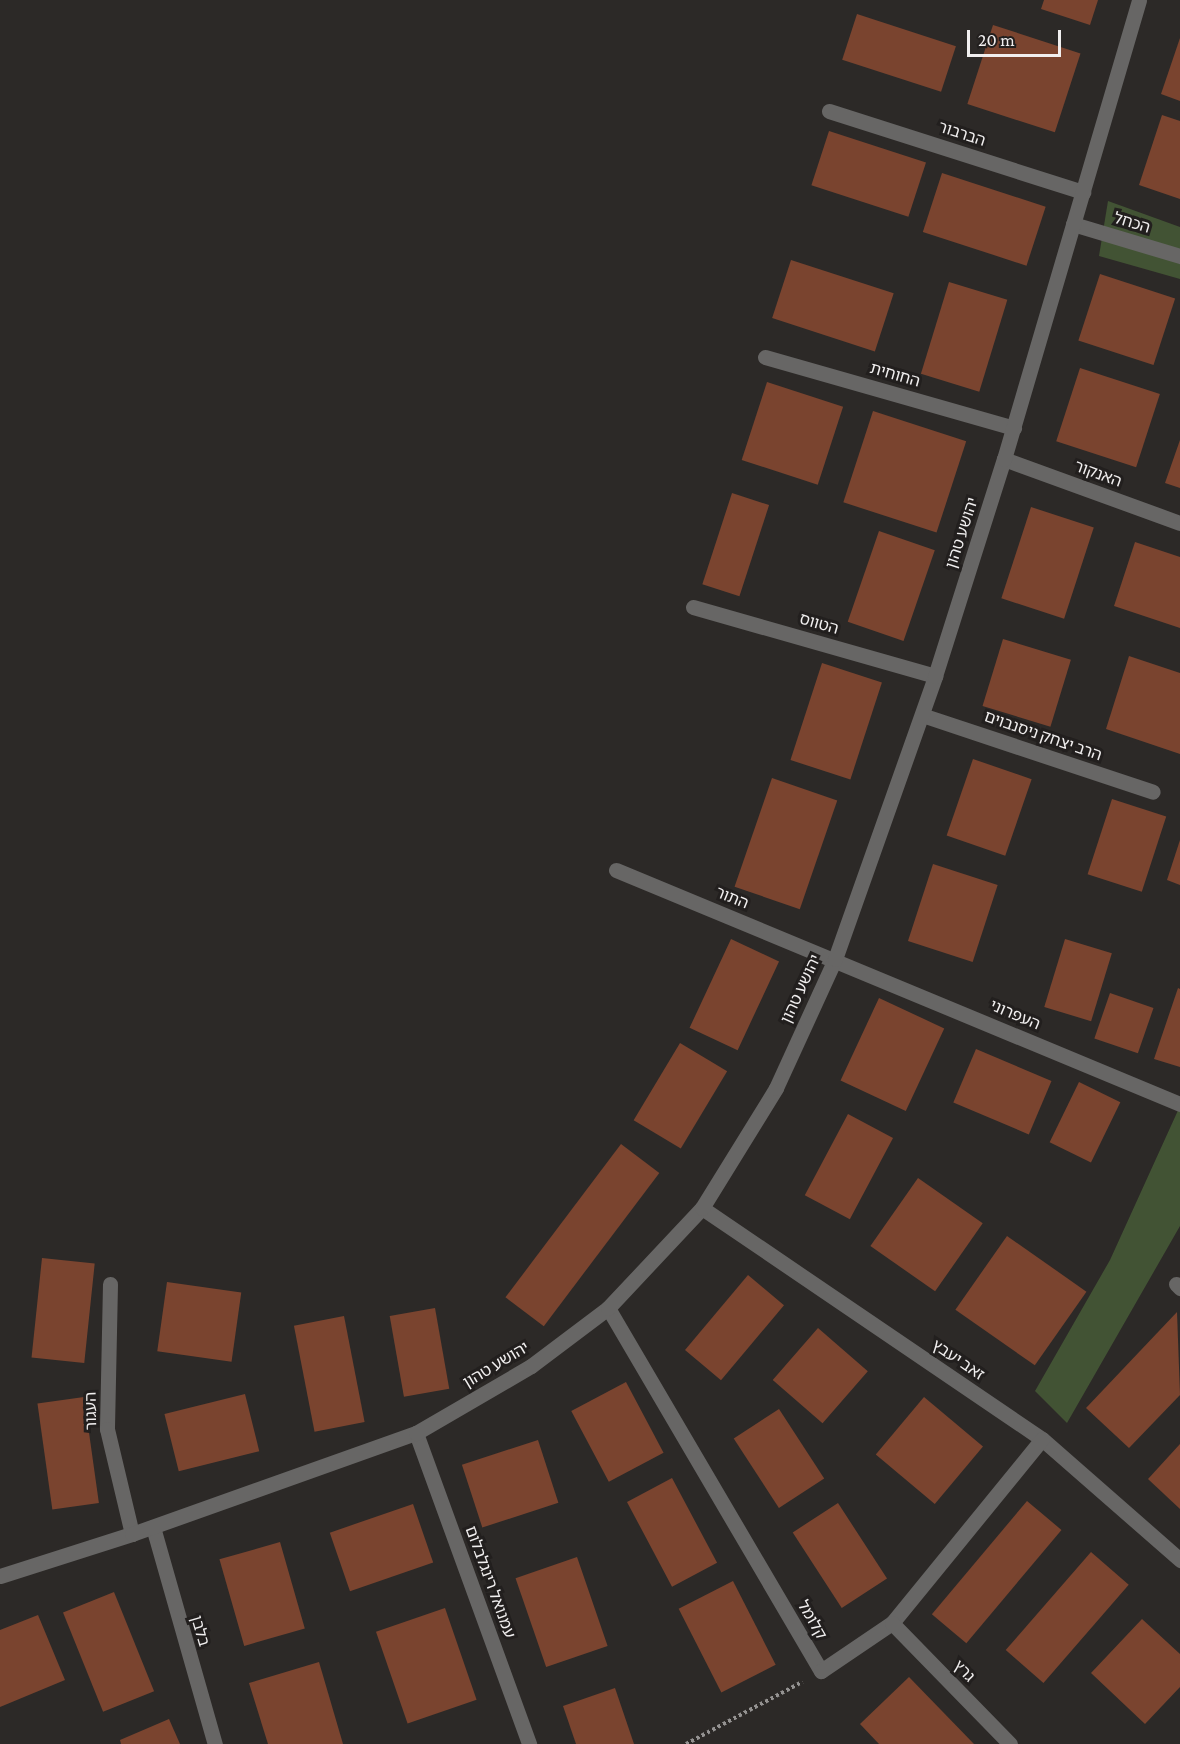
<!DOCTYPE html>
<meta charset="utf-8">
<style>
body{margin:0}
#map{position:relative;width:1180px;height:1744px;overflow:hidden;background:#2c2927;font-family:"Crimson Pro","Noto Sans Hebrew",serif}
div>[style]{position:absolute}
.green>*{inset:0;background:#425334}
.building>*{inset:0;background:#7a442f;transform-origin:0 0}
.path>*{height:4px;margin-top:-2px;transform-origin:0;background:repeating-linear-gradient(90deg,#949291 0 3px,transparent 0 6px)}
.minor>*{height:15px;margin:-7.5px;padding:0 7.5px;transform-origin:7.5px;border-radius:7.5px;background:#676665}
span{translate:-50% -50%;white-space:nowrap;text-align:center;line-height:1.15;-webkit-text-stroke:6px #221f1e;paint-order:stroke}
.street-label{font-size:16px;color:#f1efef}
.scale{position:absolute;left:967px;top:30px;width:94px;height:27px;box-sizing:border-box;border:3px solid #f1efef;border-top:0;padding-left:8px;font-size:18px;line-height:21px;white-space:nowrap;color:#f1efef;-webkit-text-stroke:4px #221f1e;paint-order:stroke}
</style>
<div id="map">
<div class="green">
<i style="clip-path:polygon(1108px 201px,1180px 227px,1180px 279px,1099px 256px)"></i>
<i style="clip-path:polygon(1180px 1106px,1180px 1226px,1067px 1423px,1035px 1391px,1110px 1260px)"></i>
</div>
<div class="building">
<i style="clip-path:polygon(1044px 0,1098px 0,1090px 25px,1041px 9px)"></i>
<i style="left:857px;top:14px;width:104px;height:48px;rotate:18deg"></i>
<i style="left:993px;top:25px;width:92px;height:83px;rotate:18deg"></i>
<i style="clip-path:polygon(1180px 38px,1180px 101px,1161px 94px)"></i>
<i style="clip-path:polygon(1162px 115px,1180px 121px,1180px 199px,1139px 185px)"></i>
<i style="left:829px;top:131px;width:102px;height:57px;rotate:18deg"></i>
<i style="left:942px;top:173px;width:109px;height:62px;rotate:18deg"></i>
<i style="left:791px;top:260px;width:108px;height:61px;rotate:18deg"></i>
<i style="left:1100px;top:274px;width:79px;height:70px;rotate:18deg"></i>
<i style="left:949px;top:282px;width:61px;height:96px;rotate:17deg"></i>
<i style="left:1080px;top:368px;width:84px;height:77px;rotate:18deg"></i>
<i style="left:767px;top:382px;width:80px;height:82px;rotate:18deg"></i>
<i style="left:873px;top:411px;width:98px;height:96px;rotate:18deg"></i>
<i style="clip-path:polygon(1180px 440px,1180px 488px,1165px 483px)"></i>
<i style="left:732px;top:493px;width:39px;height:96px;rotate:18deg"></i>
<i style="left:1031px;top:507px;width:66px;height:96px;rotate:18deg"></i>
<i style="left:879px;top:531px;width:59px;height:96px;rotate:19deg"></i>
<i style="clip-path:polygon(1135px 542px,1180px 557px,1180px 628px,1114px 606px)"></i>
<i style="left:1003px;top:639px;width:71px;height:70px;rotate:17deg"></i>
<i style="clip-path:polygon(1129px 656px,1180px 673px,1180px 754px,1106px 729px)"></i>
<i style="left:822px;top:663px;width:63px;height:102px;rotate:18deg"></i>
<i style="left:973px;top:759px;width:62px;height:81px;rotate:19deg"></i>
<i style="left:772px;top:778px;width:69px;height:115px;rotate:19deg"></i>
<i style="left:1112px;top:799px;width:57px;height:79px;rotate:18deg"></i>
<i style="clip-path:polygon(1180px 840px,1180px 885px,1167px 880px)"></i>
<i style="left:933px;top:864px;width:68px;height:81px;rotate:18deg"></i>
<i style="left:731px;top:939px;width:53px;height:98px;rotate:25deg"></i>
<i style="left:1065px;top:939px;width:49px;height:71px;rotate:17deg"></i>
<i style="clip-path:polygon(1178px 988px,1180px 989px,1180px 1067px,1154px 1059px)"></i>
<i style="left:1110px;top:993px;width:46px;height:48px;rotate:19deg"></i>
<i style="left:879px;top:998px;width:72px;height:91px;rotate:25deg"></i>
<i style="left:680px;top:1043px;width:55px;height:90px;rotate:31deg"></i>
<i style="left:976px;top:1049px;width:82px;height:58px;rotate:23deg"></i>
<i style="left:1079px;top:1082px;width:46px;height:67px;rotate:26deg"></i>
<i style="left:848px;top:1114px;width:51px;height:92px;rotate:28deg"></i>
<i style="left:621px;top:1144px;width:48px;height:192px;rotate:37deg"></i>
<i style="left:918px;top:1178px;width:79px;height:83px;rotate:35deg"></i>
<i style="left:1007px;top:1236px;width:97px;height:90px;rotate:35deg"></i>
<i style="left:42px;top:1258px;width:53px;height:100px;rotate:6deg"></i>
<i style="left:748px;top:1275px;width:47px;height:98px;rotate:40deg"></i>
<i style="left:167px;top:1282px;width:75px;height:70px;rotate:8deg"></i>
<i style="left:435px;top:1308px;width:82px;height:46px;rotate:80deg"></i>
<i style="clip-path:polygon(1177px 1312px,1180px 1395px,1129px 1448px,1086px 1408px)"></i>
<i style="left:344px;top:1316px;width:108px;height:51px;rotate:79deg"></i>
<i style="left:818px;top:1328px;width:66px;height:69px;rotate:41deg"></i>
<i style="left:626px;top:1382px;width:80px;height:62px;rotate:62deg"></i>
<i style="left:245px;top:1394px;width:59px;height:83px;rotate:76deg"></i>
<i style="left:84px;top:1397px;width:107px;height:47px;rotate:82deg"></i>
<i style="left:924px;top:1397px;width:77px;height:75px;rotate:40deg"></i>
<i style="left:779px;top:1409px;width:83px;height:54px;rotate:57deg"></i>
<i style="left:538px;top:1440px;width:66px;height:80px;rotate:72deg"></i>
<i style="clip-path:polygon(1180px 1444px,1180px 1509px,1148px 1479px)"></i>
<i style="left:672px;top:1478px;width:96px;height:51px;rotate:62deg"></i>
<i style="left:1027px;top:1501px;width:45px;height:148px;rotate:40deg"></i>
<i style="left:838px;top:1503px;width:90px;height:54px;rotate:57deg"></i>
<i style="left:413px;top:1504px;width:62px;height:88px;rotate:71deg"></i>
<i style="left:280px;top:1542px;width:90px;height:63px;rotate:74deg"></i>
<i style="left:1091px;top:1552px;width:50px;height:130px;rotate:41deg"></i>
<i style="left:577px;top:1557px;width:94px;height:65px;rotate:71deg"></i>
<i style="left:733px;top:1581px;width:94px;height:61px;rotate:63deg"></i>
<i style="left:114px;top:1592px;width:107px;height:55px;rotate:68deg"></i>
<i style="left:445px;top:1608px;width:97px;height:73px;rotate:71deg"></i>
<i style="clip-path:polygon(38px 1615px,65px 1680px,0 1707px,0 1630px)"></i>
<i style="clip-path:polygon(1142px 1619px,1180px 1654px,1180px 1687px,1145px 1724px,1091px 1673px)"></i>
<i style="clip-path:polygon(319px 1662px,343px 1744px,268px 1744px,249px 1683px)"></i>
<i style="clip-path:polygon(909px 1677px,974px 1744px,879px 1744px,860px 1724px)"></i>
<i style="clip-path:polygon(615px 1688px,634px 1744px,576px 1744px,563px 1706px)"></i>
<i style="clip-path:polygon(169px 1719px,180px 1744px,121px 1744px,120px 1740px)"></i>
</div>
<div class="path">
<i style="left:686px;top:1744px;width:132px;rotate:-28.1deg"></i>
</div>
<div class="minor">
<i style="left:829px;top:111px;width:267px;rotate:17.7deg"></i>
<i style="left:1073px;top:224px;width:112px;rotate:16.7deg"></i>
<i style="left:765px;top:357px;width:259px;rotate:15.9deg"></i>
<i style="left:1004px;top:459px;width:187px;rotate:20deg"></i>
<i style="left:693px;top:607px;width:252px;rotate:15.9deg"></i>
<i style="left:922px;top:715px;width:243px;rotate:18.4deg"></i>
<i style="left:616px;top:870px;width:611px;rotate:22.53deg"></i>
<i style="left:702px;top:1208px;width:411px;rotate:34.2deg"></i>
<i style="left:1042px;top:1439px;width:184px;rotate:41.2deg"></i>
<i style="left:110px;top:1284px;width:145px;rotate:91.2deg"></i>
<i style="left:107px;top:1429px;width:108px;rotate:76.6deg"></i>
<i style="left:1176px;top:1284px;width:6px;rotate:45deg"></i>
<i style="left:608px;top:1308px;width:421px;rotate:59.6deg"></i>
<i style="left:821px;top:1671px;width:86px;rotate:-34.1deg"></i>
<i style="left:892px;top:1623px;width:237px;rotate:-50.8deg"></i>
<i style="left:416px;top:1433px;width:331px;rotate:70deg"></i>
<i style="left:153px;top:1527px;width:226px;rotate:74.1deg"></i>
<i style="left:0;top:1576px;width:139px;rotate:-17.7deg"></i>
<i style="left:132px;top:1534px;width:301px;rotate:-19.6deg"></i>
<i style="left:416px;top:1433px;width:133px;rotate:-30.2deg"></i>
<i style="left:531px;top:1366px;width:96px;rotate:-37deg"></i>
<i style="left:608px;top:1308px;width:137px;rotate:-46.8deg"></i>
<i style="left:702px;top:1208px;width:141px;rotate:-58.3deg"></i>
<i style="left:776px;top:1088px;width:142px;rotate:-65.4deg"></i>
<i style="left:835px;top:959px;width:300px;rotate:-70.5deg"></i>
<i style="left:935px;top:676px;width:228px;rotate:-72.4deg"></i>
<i style="left:1004px;top:459px;width:478px;rotate:-73.6deg"></i>
<i style="left:892px;top:1623px;width:169px;rotate:45.7deg"></i>
</div>
<div class="street-label">
<span style="left:962px;top:134px;rotate:18deg">הברבור</span>
<span style="left:1132px;top:223px;rotate:17deg">הכחל</span>
<span style="left:895px;top:375px;rotate:16deg">החוחית</span>
<span style="left:1098px;top:474px;rotate:20deg">האנקור</span>
<span style="left:962px;top:533px;rotate:-72deg">יהושע טהון</span>
<span style="left:819px;top:624px;rotate:16deg">הטווס</span>
<span style="left:1043px;top:736px;rotate:19deg">הרב יצחק ניסנבוים</span>
<span style="left:732px;top:898px;rotate:22deg">התור</span>
<span style="left:801px;top:989px;rotate:-65deg">יהושע טהון</span>
<span style="left:1015px;top:1015px;rotate:23deg">העפרוני</span>
<span style="left:958px;top:1360px;rotate:34deg">זאב יעבץ</span>
<span style="left:496px;top:1365px;rotate:-31deg">יהושע טהון</span>
<span style="left:91px;top:1411px;rotate:-91deg">העגור</span>
<span style="left:490px;top:1582px;rotate:70deg">עמנואל רינגלבלום</span>
<span style="left:812px;top:1620px;rotate:60deg">קלומל</span>
<span style="left:200px;top:1631px;rotate:74deg">בלבן</span>
<span style="left:964px;top:1671px;rotate:46deg">גרץ</span>
</div>
<div class="scale">20 m</div>
</div>
